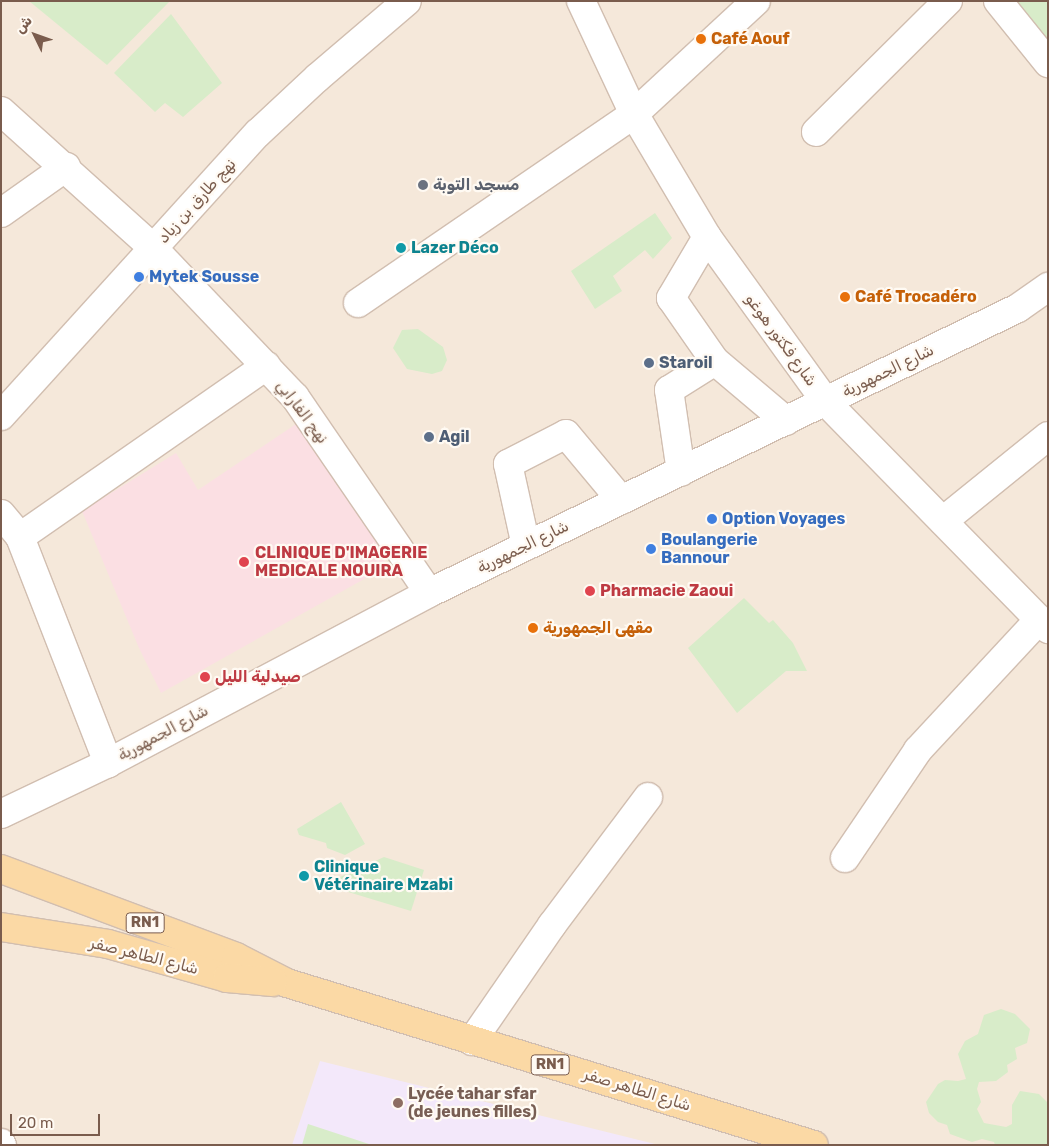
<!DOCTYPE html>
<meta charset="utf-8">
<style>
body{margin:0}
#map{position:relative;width:1049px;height:1146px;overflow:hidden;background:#fdf6ec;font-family:Rubik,"Noto Sans Arabic",sans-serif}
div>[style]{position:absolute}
.residential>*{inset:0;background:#f5e8da;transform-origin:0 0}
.education>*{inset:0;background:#f3e8fa}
.medical>*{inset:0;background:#fbdfe3}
.green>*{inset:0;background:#d8ecc9}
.roads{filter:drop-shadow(1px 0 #d1beb0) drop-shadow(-1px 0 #d1beb0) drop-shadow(0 1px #d1beb0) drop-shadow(0 -1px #d1beb0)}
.minor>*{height:28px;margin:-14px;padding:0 14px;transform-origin:14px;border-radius:14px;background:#fff}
.major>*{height:28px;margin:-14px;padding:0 14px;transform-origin:14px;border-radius:14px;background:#fbd9a5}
.dots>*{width:14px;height:14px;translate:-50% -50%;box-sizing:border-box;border:2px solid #fffaf3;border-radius:50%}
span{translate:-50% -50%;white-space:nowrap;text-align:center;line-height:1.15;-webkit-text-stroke:4.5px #fffaf3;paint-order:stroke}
.shield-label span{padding:1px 4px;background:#fffaf3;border:1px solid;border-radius:4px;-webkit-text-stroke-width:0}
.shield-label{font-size:15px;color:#7a5c4d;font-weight:700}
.food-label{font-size:16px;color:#c56008;font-weight:700}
.left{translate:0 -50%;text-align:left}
.worship-label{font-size:16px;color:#5b616d;font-weight:700}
.street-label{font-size:16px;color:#7a5c4d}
.culture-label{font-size:16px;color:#0d838f;font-weight:700}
.shop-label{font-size:16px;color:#366cbe;font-weight:700}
.service-label{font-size:16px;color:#4e5e75;font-weight:700}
.health-label{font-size:16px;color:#be3a42;font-weight:700}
.education-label{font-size:16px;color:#785e54;font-weight:700}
.frame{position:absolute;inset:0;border:2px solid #7a5c4d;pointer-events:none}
.north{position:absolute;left:10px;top:10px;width:50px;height:50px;-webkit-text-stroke:4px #fffaf3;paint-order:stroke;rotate:312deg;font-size:14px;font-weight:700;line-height:20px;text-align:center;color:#7a5c4d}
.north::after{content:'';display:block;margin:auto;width:18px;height:22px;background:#7a5c4d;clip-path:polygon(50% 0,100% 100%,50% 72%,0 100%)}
.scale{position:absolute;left:10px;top:1114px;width:90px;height:22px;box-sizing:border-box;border:2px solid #7a5c4d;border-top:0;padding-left:6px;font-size:15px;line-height:18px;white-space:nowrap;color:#7a5c4d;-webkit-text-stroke:4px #fffaf3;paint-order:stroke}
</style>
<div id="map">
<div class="residential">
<i style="left:1px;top:1px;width:1047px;height:1144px"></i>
</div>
<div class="education">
<i style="clip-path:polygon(320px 1061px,659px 1145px,292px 1145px)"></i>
</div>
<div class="medical">
<i style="clip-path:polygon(296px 424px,387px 555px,382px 569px,161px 693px,139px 648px,82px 511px,176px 453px,198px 490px)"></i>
</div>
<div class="green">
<i style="clip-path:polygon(29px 1px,170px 1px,107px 65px)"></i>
<i style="clip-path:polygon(1017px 1px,1048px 1px,1048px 42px,1017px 3px)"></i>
<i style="clip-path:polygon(171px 14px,222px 83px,183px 117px,165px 103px,155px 112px,114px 73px)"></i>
<i style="clip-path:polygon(655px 213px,672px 238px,653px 259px,645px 250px,613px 276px,622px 291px,595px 309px,571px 271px)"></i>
<i style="clip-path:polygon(418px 329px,443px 347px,447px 360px,442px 371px,432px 374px,407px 369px,393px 348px,402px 330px)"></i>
<i style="clip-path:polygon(744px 598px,769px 623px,773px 620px,793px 643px,807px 671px,786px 671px,737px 713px,688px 648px)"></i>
<i style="clip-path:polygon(341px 802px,365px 844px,345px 855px,327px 848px,326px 843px,299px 835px,297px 829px)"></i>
<i style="clip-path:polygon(384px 857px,424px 870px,411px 911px,335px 888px,338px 878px)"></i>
<i style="clip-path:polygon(1001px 1009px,1015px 1014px,1030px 1029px,1027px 1043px,1015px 1048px,1017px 1059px,1007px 1065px,1008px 1072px,996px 1081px,979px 1082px,977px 1089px,981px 1102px,977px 1109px,984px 1123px,1006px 1127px,1012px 1124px,1012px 1105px,1020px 1091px,1039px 1094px,1048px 1103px,1048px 1145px,995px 1145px,994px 1142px,982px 1139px,972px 1142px,950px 1134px,947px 1125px,938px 1122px,929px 1113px,926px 1102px,938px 1084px,945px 1080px,958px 1081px,966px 1079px,958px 1054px,965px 1041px,978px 1034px,984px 1015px)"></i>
<i style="clip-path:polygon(308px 1124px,372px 1145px,302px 1145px)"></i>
</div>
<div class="roads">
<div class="minor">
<i style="left:581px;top:1px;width:125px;rotate:64.9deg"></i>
<i style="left:634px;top:114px;width:143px;rotate:59.3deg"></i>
<i style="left:707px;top:237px;width:203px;rotate:54.2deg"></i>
<i style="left:826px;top:402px;width:318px;rotate:45.6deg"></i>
<i style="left:998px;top:1px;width:80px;rotate:51.1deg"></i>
<i style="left:1px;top:111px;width:206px;rotate:42deg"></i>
<i style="left:154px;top:249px;width:204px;rotate:46.4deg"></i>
<i style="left:295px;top:397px;width:237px;rotate:55.6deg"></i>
<i style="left:816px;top:132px;width:186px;rotate:-44.8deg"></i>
<i style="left:1px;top:213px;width:80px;rotate:-35.3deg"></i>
<i style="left:707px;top:237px;width:71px;rotate:120.5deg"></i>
<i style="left:671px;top:298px;width:77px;rotate:55.1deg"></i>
<i style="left:358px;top:303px;width:335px;rotate:-34.4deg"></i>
<i style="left:634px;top:114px;width:166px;rotate:-42.8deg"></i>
<i style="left:1px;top:416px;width:382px;rotate:-47.8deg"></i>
<i style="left:258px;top:133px;width:81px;rotate:-43deg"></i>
<i style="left:317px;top:78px;width:118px;rotate:-40.5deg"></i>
<i style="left:681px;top:472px;width:83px;rotate:-98.3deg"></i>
<i style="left:669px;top:390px;width:54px;rotate:-32.2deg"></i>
<i style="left:715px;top:361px;width:93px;rotate:40.2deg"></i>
<i style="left:1px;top:514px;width:30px;rotate:50deg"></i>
<i style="left:20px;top:537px;width:243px;rotate:68.7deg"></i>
<i style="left:943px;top:521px;width:135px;rotate:-39deg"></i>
<i style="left:20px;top:537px;width:300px;rotate:-34.8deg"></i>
<i style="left:526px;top:546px;width:84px;rotate:-102.4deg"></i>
<i style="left:508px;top:464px;width:65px;rotate:-27.3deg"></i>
<i style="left:566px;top:434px;width:86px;rotate:50.2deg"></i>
<i style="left:1px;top:814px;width:119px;rotate:-25.5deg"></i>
<i style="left:108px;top:763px;width:363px;rotate:-27.9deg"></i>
<i style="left:429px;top:593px;width:654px;rotate:-25.82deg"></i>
<i style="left:1018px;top:308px;width:37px;rotate:-35deg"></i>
<i style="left:845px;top:858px;width:130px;rotate:-55.9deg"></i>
<i style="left:918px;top:750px;width:178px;rotate:-47.1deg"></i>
<i style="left:472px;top:1041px;width:141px;rotate:-55.4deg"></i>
<i style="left:552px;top:925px;width:160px;rotate:-53.1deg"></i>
<i style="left:1px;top:1143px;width:2px;rotate:63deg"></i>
</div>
<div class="major">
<i style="left:1px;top:869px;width:251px;rotate:20.5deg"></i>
<i style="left:236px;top:957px;width:57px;rotate:27deg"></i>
<i style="left:287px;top:983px;width:551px;rotate:17.09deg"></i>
<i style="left:1px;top:927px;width:108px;rotate:9deg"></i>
<i style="left:108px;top:944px;width:124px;rotate:15.9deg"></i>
<i style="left:227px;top:978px;width:46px;rotate:5deg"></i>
</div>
</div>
<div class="dots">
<i style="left:701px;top:39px;background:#e8710a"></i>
<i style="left:423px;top:185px;background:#6b7280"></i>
<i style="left:401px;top:248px;background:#0f9aa8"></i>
<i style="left:139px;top:277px;background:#3f7fe0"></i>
<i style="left:845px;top:297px;background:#e8710a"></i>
<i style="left:649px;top:363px;background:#5c6f8a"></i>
<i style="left:429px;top:437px;background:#5c6f8a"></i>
<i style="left:712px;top:519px;background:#3f7fe0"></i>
<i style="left:651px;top:549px;background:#3f7fe0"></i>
<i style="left:244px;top:562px;background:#e0444e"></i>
<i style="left:590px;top:591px;background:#e0444e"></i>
<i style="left:533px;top:628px;background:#e8710a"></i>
<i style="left:205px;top:677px;background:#e0444e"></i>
<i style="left:304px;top:876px;background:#0f9aa8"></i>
<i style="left:398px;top:1103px;background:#8d6e63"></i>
</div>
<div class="shield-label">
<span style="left:145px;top:923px">RN1</span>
<span style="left:550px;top:1065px">RN1</span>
</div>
<div class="food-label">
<span class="left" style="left:711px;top:39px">Café Aouf</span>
<span class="left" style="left:855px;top:297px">Café Trocadéro</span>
<span class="left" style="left:543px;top:628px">مقهى الجمهورية</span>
</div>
<div class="worship-label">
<span class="left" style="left:433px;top:185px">مسجد التوبة</span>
</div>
<div class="street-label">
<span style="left:197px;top:201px;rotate:-48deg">نهج طارق بن زياد</span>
<span style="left:781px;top:340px;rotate:54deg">شارع فكتور هوغو</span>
<span style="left:888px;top:371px;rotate:-26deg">شارع الجمهورية</span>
<span style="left:302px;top:412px;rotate:53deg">نهج الفارابي</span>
<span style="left:523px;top:547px;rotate:-26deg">شارع الجمهورية</span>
<span style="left:163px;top:733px;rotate:-28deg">شارع الجمهورية</span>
<span style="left:144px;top:956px;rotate:14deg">شارع الطاهر صفر</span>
<span style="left:637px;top:1090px;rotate:17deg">شارع الطاهر صفر</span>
</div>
<div class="culture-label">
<span class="left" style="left:411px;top:248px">Lazer Déco</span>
<span class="left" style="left:314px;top:876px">Clinique<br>Vétérinaire Mzabi</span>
</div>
<div class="shop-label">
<span class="left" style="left:149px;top:277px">Mytek Sousse</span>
<span class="left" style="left:722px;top:519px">Option Voyages</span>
<span class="left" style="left:661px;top:549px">Boulangerie<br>Bannour</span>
</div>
<div class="service-label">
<span class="left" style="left:659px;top:363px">Staroil</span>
<span class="left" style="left:439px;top:437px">Agil</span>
</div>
<div class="health-label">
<span class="left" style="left:255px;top:562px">CLINIQUE D'IMAGERIE<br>MEDICALE NOUIRA</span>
<span class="left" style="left:600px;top:591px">Pharmacie Zaoui</span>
<span class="left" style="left:215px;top:677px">صيدلية الليل</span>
</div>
<div class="education-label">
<span class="left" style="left:408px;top:1103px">Lycée tahar sfar<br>(de jeunes filles)</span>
</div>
<div class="frame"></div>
<div class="north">ش</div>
<div class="scale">20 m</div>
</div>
